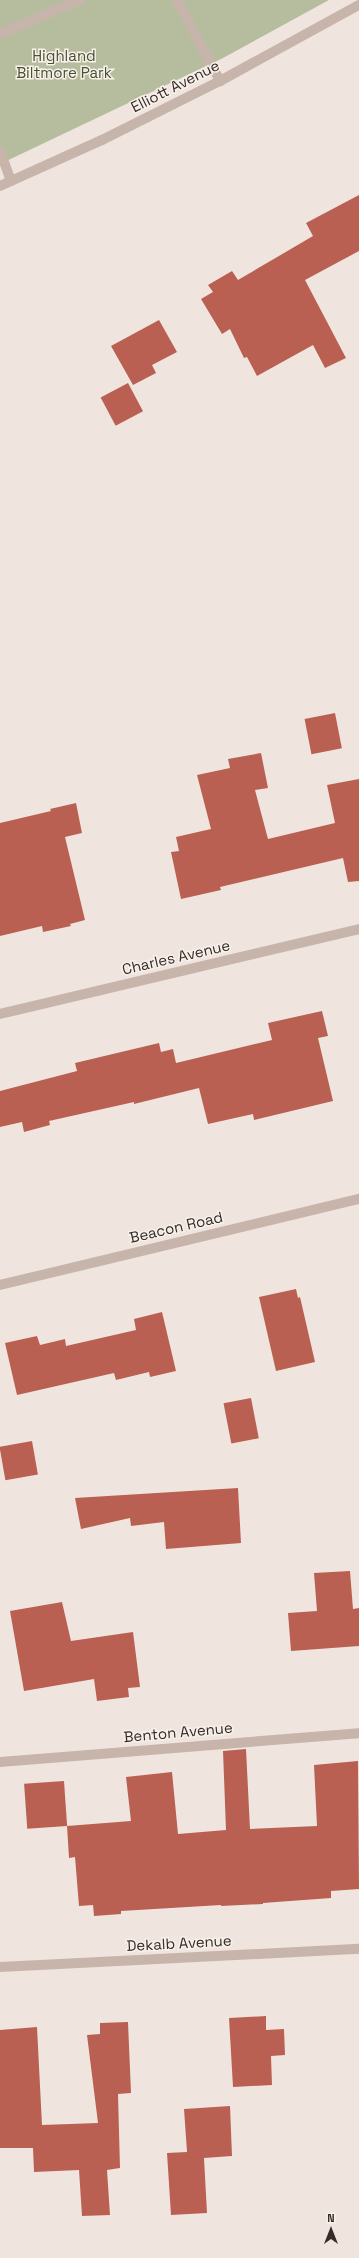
<!DOCTYPE html>
<style>
body{margin:0}
#map{position:relative;width:359px;height:2258px;overflow:hidden;background:#f0e5de;font-family:"Space Grotesk",sans-serif}
div>[style]{position:absolute}
.green>*{inset:0;background:#b6bd9f}
.building>*{inset:0;background:#ba6052;transform-origin:0 0}
.minor>*{height:10px;margin:-5px;padding:0 5px;transform-origin:5px;border-radius:5px;background:#c7b5ab}
span{translate:-50% -50%;white-space:nowrap;text-align:center;line-height:1.15;-webkit-text-stroke:3px #f8f0ea;paint-order:stroke}
.park-label{font-size:15px;color:#485130}
.street-label{font-size:15px;color:#352c29}
.north{position:absolute;left:311px;top:2210px;width:40px;height:40px;-webkit-text-stroke:3px #f8f0ea;paint-order:stroke;rotate:0deg;font-size:11px;font-weight:700;line-height:16px;text-align:center;color:#352c29}
.north::after{content:'';display:block;margin:auto;width:14px;height:18px;background:#352c29;clip-path:polygon(50% 0,100% 100%,50% 72%,0 100%)}
</style>
<div id="map">
<div class="green">
<i style="clip-path:polygon(0 0,329px 0,223px 58px,0 164px)"></i>
</div>
<div class="building">
<i style="clip-path:polygon(359px 195px,359px 251px,305px 280px,346px 358px,325px 368px,313px 345px,257px 376px,247px 357px,244px 358px,230px 329px,222px 334px,201px 299px,213px 292px,208px 285px,232px 271px,238px 280px,313px 236px,306px 223px)"></i>
<i style="clip-path:polygon(159px 320px,177px 352px,152px 365px,156px 373px,133px 385px,111px 346px)"></i>
<i style="left:128px;top:383px;width:32px;height:31px;rotate:62deg"></i>
<i style="left:335px;top:713px;width:36px;height:31px;rotate:79deg"></i>
<i style="clip-path:polygon(261px 753px,268px 788px,255px 790px,268px 839px,335px 823px,327px 785px,359px 779px,359px 881px,348px 882px,343px 858px,220px 887px,221px 890px,181px 899px,171px 852px,179px 851px,176px 837px,211px 829px,197px 775px,230px 768px,228px 759px)"></i>
<i style="clip-path:polygon(76px 803px,82px 833px,65px 837px,85px 920px,70px 924px,71px 926px,43px 932px,42px 926px,0 936px,0 823px,51px 811px,50px 809px)"></i>
<i style="clip-path:polygon(322px 1011px,328px 1036px,318px 1038px,333px 1101px,254px 1120px,253px 1114px,208px 1124px,199px 1088px,134px 1104px,134px 1102px,49px 1121px,50px 1125px,24px 1132px,22px 1122px,0 1127px,0 1091px,77px 1071px,75px 1063px,159px 1043px,161px 1052px,173px 1049px,176px 1063px,272px 1040px,268px 1023px)"></i>
<i style="clip-path:polygon(296px 1289px,298px 1298px,300px 1297px,315px 1362px,276px 1371px,259px 1297px)"></i>
<i style="clip-path:polygon(162px 1312px,176px 1371px,150px 1377px,149px 1372px,116px 1380px,114px 1373px,17px 1395px,5px 1343px,37px 1336px,40px 1345px,65px 1339px,66px 1346px,136px 1330px,134px 1319px)"></i>
<i style="left:251px;top:1398px;width:41px;height:28px;rotate:79deg"></i>
<i style="left:32px;top:1441px;width:34px;height:33px;rotate:80deg"></i>
<i style="clip-path:polygon(238px 1488px,241px 1543px,166px 1549px,164px 1522px,131px 1526px,130px 1518px,81px 1529px,75px 1498px)"></i>
<i style="clip-path:polygon(350px 1571px,353px 1609px,359px 1608px,359px 1646px,291px 1651px,288px 1613px,317px 1611px,314px 1573px)"></i>
<i style="clip-path:polygon(62px 1602px,71px 1641px,133px 1632px,140px 1687px,128px 1688px,129px 1697px,97px 1701px,94px 1679px,24px 1691px,10px 1611px)"></i>
<i style="clip-path:polygon(246px 1749px,250px 1829px,317px 1826px,314px 1765px,358px 1761px,359px 1889px,331px 1891px,331px 1898px,263px 1903px,263px 1904px,221px 1906px,221px 1905px,121px 1911px,121px 1914px,94px 1916px,93px 1905px,79px 1906px,75px 1857px,69px 1858px,67px 1826px,131px 1821px,126px 1777px,172px 1772px,178px 1834px,226px 1830px,223px 1751px)"></i>
<i style="left:64px;top:1781px;width:45px;height:40px;rotate:86deg"></i>
<i style="clip-path:polygon(266px 2016px,266px 2030px,284px 2029px,285px 2055px,271px 2056px,272px 2085px,233px 2087px,229px 2018px)"></i>
<i style="clip-path:polygon(128px 2022px,131px 2093px,118px 2094px,120px 2168px,107px 2170px,110px 2215px,82px 2216px,79px 2170px,34px 2172px,33px 2148px,0 2148px,0 2030px,37px 2027px,42px 2125px,98px 2123px,87px 2035px,100px 2034px,100px 2023px)"></i>
<i style="clip-path:polygon(230px 2106px,232px 2156px,204px 2158px,207px 2213px,171px 2215px,167px 2153px,187px 2152px,184px 2109px)"></i>
</div>
<div class="minor">
<i style="left:177px;top:0;width:92px;rotate:62deg"></i>
<i style="left:0;top:34px;width:87px;rotate:-23deg"></i>
<i style="left:0;top:151px;width:32px;rotate:70deg"></i>
<i style="left:0;top:186px;width:112px;rotate:-24.3deg"></i>
<i style="left:102px;top:140px;width:132px;rotate:-26.6deg"></i>
<i style="left:220px;top:81px;width:158px;rotate:-28.7deg"></i>
<i style="left:0;top:1014px;width:369px;rotate:-13.3deg"></i>
<i style="left:0;top:1285px;width:369px;rotate:-13.5deg"></i>
<i style="left:0;top:1762px;width:360px;rotate:-4.6deg"></i>
<i style="left:0;top:1967px;width:359px;rotate:-2.9deg"></i>
</div>
<div class="park-label">
<span style="left:64px;top:64px">Highland<br>Biltmore Park</span>
</div>
<div class="street-label">
<span style="left:175px;top:86px;rotate:-27deg">Elliott Avenue</span>
<span style="left:176px;top:957px;rotate:-13deg">Charles Avenue</span>
<span style="left:176px;top:1227px;rotate:-13deg">Beacon Road</span>
<span style="left:178px;top:1732px;rotate:-5deg">Benton Avenue</span>
<span style="left:179px;top:1943px;rotate:-3deg">Dekalb Avenue</span>
</div>
<div class="north">N</div>
</div>
